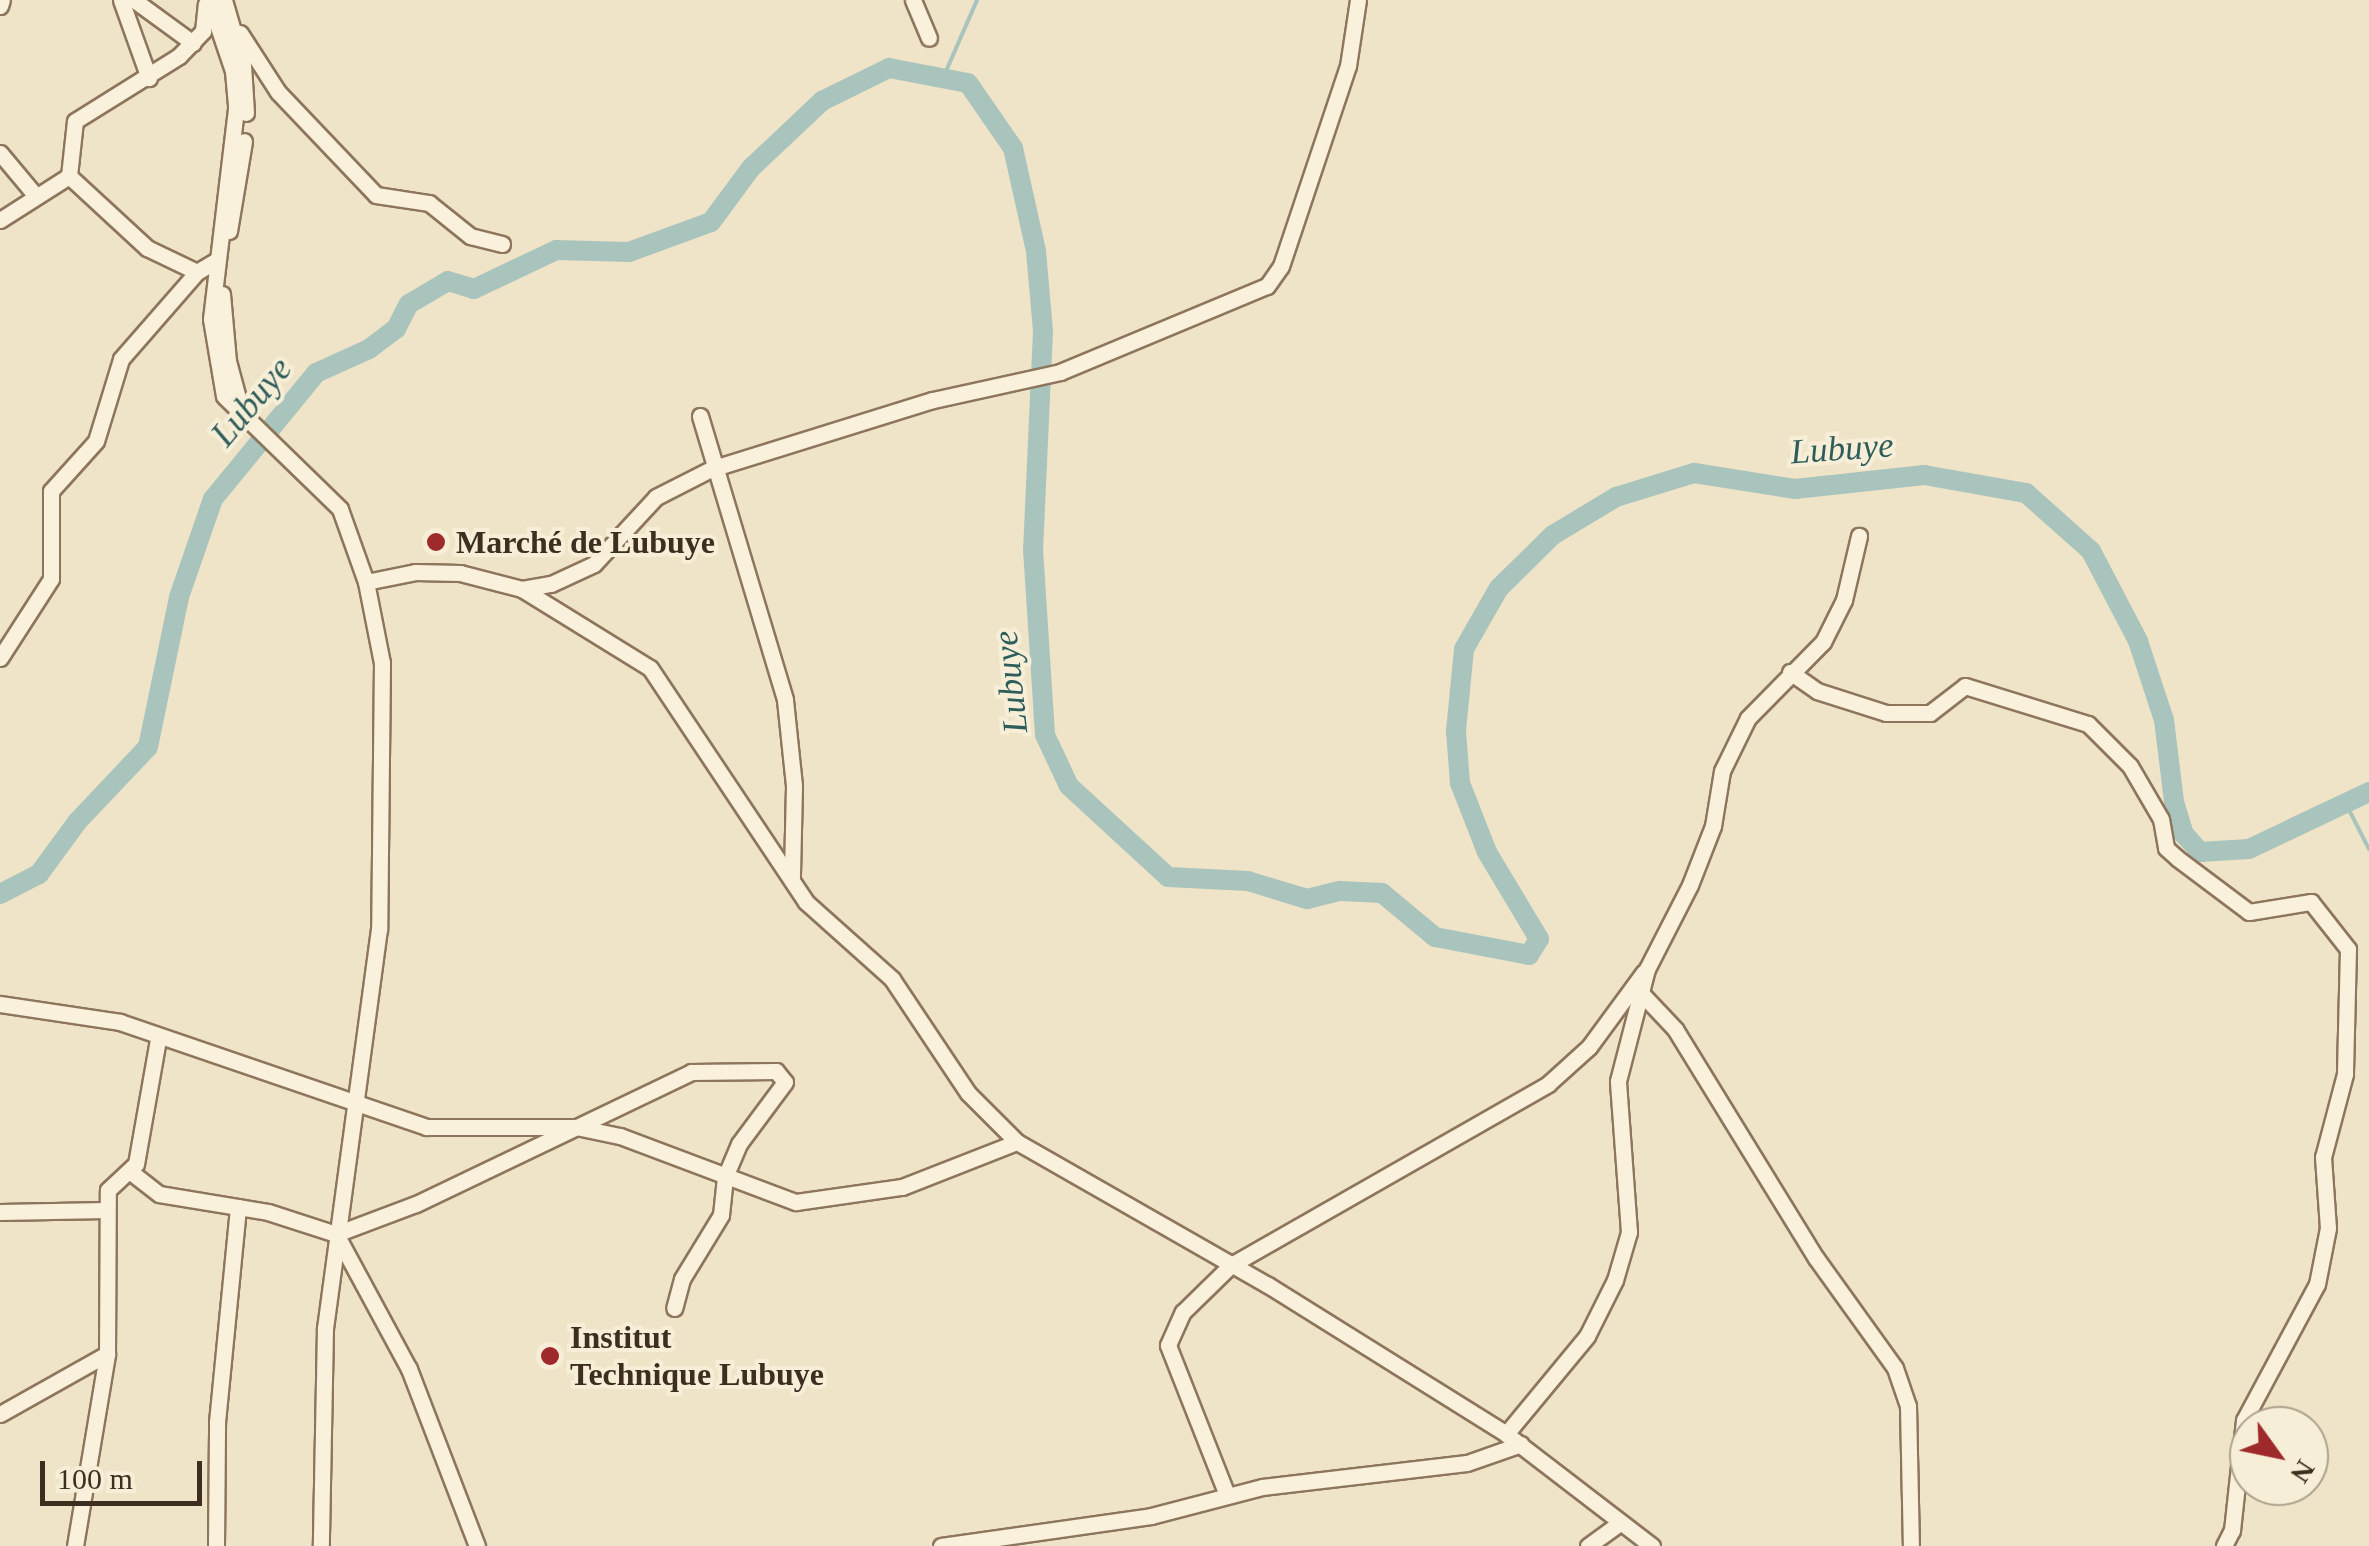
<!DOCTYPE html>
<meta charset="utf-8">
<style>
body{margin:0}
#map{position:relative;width:2369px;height:1546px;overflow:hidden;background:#f0e4c8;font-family:"Times New Roman",serif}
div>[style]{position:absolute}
.stream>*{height:4px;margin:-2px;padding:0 2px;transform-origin:2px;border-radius:2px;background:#a9c4bc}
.river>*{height:20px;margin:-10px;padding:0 10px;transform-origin:10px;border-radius:10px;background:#a9c4bc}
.roads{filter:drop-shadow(2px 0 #8d765c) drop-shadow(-2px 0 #8d765c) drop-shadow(0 2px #8d765c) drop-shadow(0 -2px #8d765c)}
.minor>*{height:15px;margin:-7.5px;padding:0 7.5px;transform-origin:7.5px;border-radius:7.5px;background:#faf1dc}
.dots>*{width:28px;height:28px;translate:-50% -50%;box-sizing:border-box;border:5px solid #f7eed8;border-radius:50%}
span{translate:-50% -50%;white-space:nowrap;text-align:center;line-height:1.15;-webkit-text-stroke:8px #f7eed8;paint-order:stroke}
.poi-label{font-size:32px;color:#3d2e20;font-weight:700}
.left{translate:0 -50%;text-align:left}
.water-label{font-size:35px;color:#2f5d5a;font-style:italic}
.north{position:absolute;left:2229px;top:1406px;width:100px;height:100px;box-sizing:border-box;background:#f7eed8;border:2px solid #ada18e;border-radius:50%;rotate:123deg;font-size:28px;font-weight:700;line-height:40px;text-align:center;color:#3d2e20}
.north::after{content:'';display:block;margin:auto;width:35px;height:45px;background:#9e2a2b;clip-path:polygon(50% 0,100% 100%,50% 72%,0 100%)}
.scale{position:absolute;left:40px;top:1461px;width:162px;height:45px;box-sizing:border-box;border:5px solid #3d2e20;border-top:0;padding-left:12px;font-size:30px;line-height:35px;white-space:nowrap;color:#3d2e20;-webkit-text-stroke:8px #f7eed8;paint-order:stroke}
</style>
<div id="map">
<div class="stream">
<i style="left:943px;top:78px;width:85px;rotate:-66.4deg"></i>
<i style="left:2344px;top:800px;width:55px;rotate:63deg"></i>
</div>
<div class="river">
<i style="left:0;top:894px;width:44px;rotate:-27.1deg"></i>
<i style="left:39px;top:874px;width:64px;rotate:-53.8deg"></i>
<i style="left:77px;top:822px;width:103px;rotate:-46.6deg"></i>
<i style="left:148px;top:747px;width:153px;rotate:-78.3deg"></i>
<i style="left:179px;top:597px;width:104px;rotate:-70.9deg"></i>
<i style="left:213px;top:499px;width:163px;rotate:-50.7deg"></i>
<i style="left:316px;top:373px;width:58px;rotate:-24.4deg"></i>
<i style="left:369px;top:349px;width:34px;rotate:-37deg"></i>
<i style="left:396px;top:329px;width:28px;rotate:-63deg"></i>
<i style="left:409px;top:304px;width:45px;rotate:-30.5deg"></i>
<i style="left:448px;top:281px;width:27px;rotate:17deg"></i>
<i style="left:474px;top:289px;width:91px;rotate:-25.4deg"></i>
<i style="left:556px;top:250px;width:73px;rotate:1.6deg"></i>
<i style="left:629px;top:252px;width:87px;rotate:-20.1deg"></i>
<i style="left:711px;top:222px;width:67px;rotate:-53.5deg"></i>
<i style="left:751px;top:168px;width:98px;rotate:-43.3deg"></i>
<i style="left:822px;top:101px;width:75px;rotate:-26.2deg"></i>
<i style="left:889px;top:68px;width:80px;rotate:10.8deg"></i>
<i style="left:968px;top:83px;width:79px;rotate:55.3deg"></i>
<i style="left:1013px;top:148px;width:106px;rotate:77.4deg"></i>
<i style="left:1036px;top:251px;width:80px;rotate:85deg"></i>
<i style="left:1043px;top:331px;width:218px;rotate:92.6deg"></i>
<i style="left:1033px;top:549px;width:186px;rotate:86.3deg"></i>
<i style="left:1045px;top:735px;width:56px;rotate:64.8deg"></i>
<i style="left:1069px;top:786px;width:134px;rotate:42.6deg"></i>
<i style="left:1168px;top:877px;width:80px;rotate:2.9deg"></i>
<i style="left:1248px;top:881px;width:62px;rotate:17deg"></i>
<i style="left:1307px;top:899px;width:34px;rotate:-14deg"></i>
<i style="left:1340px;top:891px;width:42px;rotate:2.7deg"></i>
<i style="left:1382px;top:893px;width:69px;rotate:39.7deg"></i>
<i style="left:1435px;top:937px;width:96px;rotate:10.8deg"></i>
<i style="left:1529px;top:955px;width:19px;rotate:-58deg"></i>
<i style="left:1539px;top:939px;width:101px;rotate:-120.9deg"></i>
<i style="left:1487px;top:852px;width:74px;rotate:-111.4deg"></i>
<i style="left:1460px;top:783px;width:52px;rotate:-94.4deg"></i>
<i style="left:1456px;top:731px;width:82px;rotate:-84.4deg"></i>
<i style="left:1464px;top:649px;width:70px;rotate:-60.2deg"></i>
<i style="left:1499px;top:588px;width:76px;rotate:-44.5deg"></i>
<i style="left:1553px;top:535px;width:74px;rotate:-31.1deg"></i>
<i style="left:1616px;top:497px;width:82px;rotate:-17.1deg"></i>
<i style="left:1694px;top:473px;width:102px;rotate:9deg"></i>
<i style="left:1795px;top:489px;width:130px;rotate:-6.2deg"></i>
<i style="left:1924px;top:475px;width:104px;rotate:10deg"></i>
<i style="left:2026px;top:493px;width:87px;rotate:41.7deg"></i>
<i style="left:2091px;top:551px;width:102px;rotate:62.4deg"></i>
<i style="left:2138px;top:641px;width:83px;rotate:71.8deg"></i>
<i style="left:2164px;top:720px;width:83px;rotate:83deg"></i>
<i style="left:2174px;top:802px;width:34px;rotate:73deg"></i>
<i style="left:2184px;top:834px;width:24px;rotate:48deg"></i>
<i style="left:2200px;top:852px;width:49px;rotate:-3.5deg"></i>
<i style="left:2249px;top:849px;width:133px;rotate:-25.4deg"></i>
</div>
<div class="roads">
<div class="minor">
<i style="left:121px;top:0;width:83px;rotate:70.3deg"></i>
<i style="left:134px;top:0;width:73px;rotate:36.1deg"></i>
<i style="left:209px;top:0;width:75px;rotate:71.3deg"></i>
<i style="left:233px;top:71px;width:38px;rotate:85deg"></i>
<i style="left:236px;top:109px;width:211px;rotate:96.8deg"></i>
<i style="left:211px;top:319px;width:78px;rotate:80.4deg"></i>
<i style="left:224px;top:396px;width:162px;rotate:44.2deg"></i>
<i style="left:340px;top:509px;width:77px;rotate:70.4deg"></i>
<i style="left:366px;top:582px;width:83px;rotate:78.8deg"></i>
<i style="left:382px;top:663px;width:266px;rotate:90.6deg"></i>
<i style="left:379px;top:929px;width:403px;rotate:97.7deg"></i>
<i style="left:325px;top:1328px;width:218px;rotate:91.1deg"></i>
<i style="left:224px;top:0;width:68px;rotate:73.7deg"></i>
<i style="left:243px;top:65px;width:48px;rotate:86.4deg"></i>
<i style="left:913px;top:0;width:41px;rotate:67.2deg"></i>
<i style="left:0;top:6px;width:6px;rotate:-72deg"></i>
<i style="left:240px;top:33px;width:70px;rotate:57.2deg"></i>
<i style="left:278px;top:92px;width:142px;rotate:46.4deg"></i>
<i style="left:376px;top:195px;width:54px;rotate:8.6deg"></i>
<i style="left:429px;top:203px;width:53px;rotate:38.8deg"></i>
<i style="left:470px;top:236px;width:33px;rotate:14deg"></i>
<i style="left:0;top:153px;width:56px;rotate:50.1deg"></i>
<i style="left:69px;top:176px;width:106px;rotate:42.7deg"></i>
<i style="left:147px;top:248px;width:55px;rotate:25.6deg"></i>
<i style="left:0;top:220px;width:82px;rotate:-32.5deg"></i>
<i style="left:69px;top:176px;width:55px;rotate:-83.8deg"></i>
<i style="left:75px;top:121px;width:123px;rotate:-32deg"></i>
<i style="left:179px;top:56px;width:35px;rotate:-46deg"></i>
<i style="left:203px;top:31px;width:27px;rotate:-84deg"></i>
<i style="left:229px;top:231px;width:91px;rotate:-80.5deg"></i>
<i style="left:222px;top:294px;width:67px;rotate:84.9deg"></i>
<i style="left:228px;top:361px;width:54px;rotate:74.9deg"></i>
<i style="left:700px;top:416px;width:296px;rotate:73.3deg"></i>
<i style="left:785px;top:700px;width:86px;rotate:84deg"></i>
<i style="left:794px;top:786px;width:91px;rotate:91.3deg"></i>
<i style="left:366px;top:582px;width:50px;rotate:-11.5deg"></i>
<i style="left:415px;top:572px;width:45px;rotate:1.3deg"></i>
<i style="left:460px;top:573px;width:64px;rotate:14.5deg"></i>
<i style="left:522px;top:589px;width:29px;rotate:-10deg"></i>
<i style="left:551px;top:584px;width:47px;rotate:-24.9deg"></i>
<i style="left:594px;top:564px;width:91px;rotate:-47.2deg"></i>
<i style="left:656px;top:497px;width:62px;rotate:-27deg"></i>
<i style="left:711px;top:469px;width:232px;rotate:-17.3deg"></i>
<i style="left:933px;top:400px;width:130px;rotate:-12.4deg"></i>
<i style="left:1060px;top:372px;width:224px;rotate:-22.6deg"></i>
<i style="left:1267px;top:286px;width:24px;rotate:-55deg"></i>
<i style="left:1281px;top:266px;width:211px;rotate:-71.5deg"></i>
<i style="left:1348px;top:66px;width:67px;rotate:-81.4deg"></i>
<i style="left:522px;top:589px;width:150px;rotate:31.7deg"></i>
<i style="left:650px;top:668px;width:281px;rotate:56.3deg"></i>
<i style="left:806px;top:902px;width:115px;rotate:41.8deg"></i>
<i style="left:892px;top:979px;width:137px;rotate:56.3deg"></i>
<i style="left:968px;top:1093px;width:69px;rotate:45deg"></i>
<i style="left:1017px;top:1142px;width:289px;rotate:29.7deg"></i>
<i style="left:1268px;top:1285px;width:281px;rotate:32deg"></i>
<i style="left:1506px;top:1434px;width:184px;rotate:37.5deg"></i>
<i style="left:0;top:658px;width:94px;rotate:-57.2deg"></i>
<i style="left:51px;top:579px;width:88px;rotate:-90deg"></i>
<i style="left:51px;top:491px;width:67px;rotate:-48deg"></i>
<i style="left:96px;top:441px;width:86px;rotate:-73deg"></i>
<i style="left:121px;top:359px;width:116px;rotate:-48.9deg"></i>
<i style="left:197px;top:272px;width:23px;rotate:-31deg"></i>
<i style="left:1790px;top:672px;width:33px;rotate:35deg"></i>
<i style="left:1817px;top:691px;width:72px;rotate:17.7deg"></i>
<i style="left:1886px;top:713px;width:44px"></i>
<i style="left:1930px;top:713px;width:44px;rotate:-37.6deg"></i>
<i style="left:1965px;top:686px;width:129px;rotate:17.2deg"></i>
<i style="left:2088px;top:724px;width:59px;rotate:45deg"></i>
<i style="left:2130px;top:766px;width:61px;rotate:59.7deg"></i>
<i style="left:2161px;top:819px;width:29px;rotate:80deg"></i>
<i style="left:2166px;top:848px;width:15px;rotate:42deg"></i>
<i style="left:2177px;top:858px;width:90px;rotate:36.9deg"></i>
<i style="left:2249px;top:912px;width:63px;rotate:-9.2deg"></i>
<i style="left:2311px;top:902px;width:60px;rotate:51.8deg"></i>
<i style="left:2348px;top:949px;width:125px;rotate:91.4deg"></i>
<i style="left:2345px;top:1074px;width:86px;rotate:104.8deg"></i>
<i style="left:2323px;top:1157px;width:71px;rotate:86deg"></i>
<i style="left:2328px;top:1228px;width:57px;rotate:101.1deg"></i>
<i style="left:2317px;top:1284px;width:154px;rotate:118.2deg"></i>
<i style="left:2244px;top:1420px;width:111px;rotate:96.2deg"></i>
<i style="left:2232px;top:1530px;width:18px;rotate:117deg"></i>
<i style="left:1642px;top:994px;width:48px;rotate:46.7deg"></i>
<i style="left:1675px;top:1029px;width:269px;rotate:58.4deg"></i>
<i style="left:1816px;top:1258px;width:135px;rotate:54.3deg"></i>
<i style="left:1895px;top:1368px;width:40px;rotate:71.1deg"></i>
<i style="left:1908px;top:1406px;width:140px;rotate:88.8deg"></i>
<i style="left:0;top:1004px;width:121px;rotate:8.5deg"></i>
<i style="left:120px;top:1022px;width:324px;rotate:18.9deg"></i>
<i style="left:426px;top:1127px;width:150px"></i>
<i style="left:576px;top:1127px;width:45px;rotate:11.6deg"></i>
<i style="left:620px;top:1136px;width:188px;rotate:20.6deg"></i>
<i style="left:796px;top:1202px;width:107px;rotate:-8.1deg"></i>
<i style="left:902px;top:1187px;width:123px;rotate:-21.4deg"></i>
<i style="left:132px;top:1173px;width:34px;rotate:38deg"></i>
<i style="left:159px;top:1194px;width:110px;rotate:9.4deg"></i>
<i style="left:268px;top:1212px;width:71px;rotate:17.9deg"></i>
<i style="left:0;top:1212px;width:106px;rotate:-1.1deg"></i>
<i style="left:0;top:1414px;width:123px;rotate:-29.3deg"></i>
<i style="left:1506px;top:1434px;width:127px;rotate:-50.4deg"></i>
<i style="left:1587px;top:1336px;width:63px;rotate:-63.4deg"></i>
<i style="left:1615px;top:1280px;width:50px;rotate:-73.7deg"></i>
<i style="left:1629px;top:1232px;width:151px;rotate:-94.2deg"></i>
<i style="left:1618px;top:1081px;width:116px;rotate:-75.5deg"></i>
<i style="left:1647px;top:969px;width:94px;rotate:-62.9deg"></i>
<i style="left:1690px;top:885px;width:63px;rotate:-68.7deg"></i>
<i style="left:1713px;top:826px;width:56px;rotate:-80.7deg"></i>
<i style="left:1722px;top:771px;width:59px;rotate:-63.9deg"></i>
<i style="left:1748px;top:718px;width:107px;rotate:-45.4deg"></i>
<i style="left:1823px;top:642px;width:47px;rotate:-63.4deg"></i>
<i style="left:1844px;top:600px;width:66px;rotate:-76.8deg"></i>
<i style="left:1227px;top:1495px;width:161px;rotate:-111.5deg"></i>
<i style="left:1168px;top:1345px;width:36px;rotate:-66deg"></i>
<i style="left:1183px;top:1312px;width:67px;rotate:-44.4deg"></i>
<i style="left:1231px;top:1265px;width:365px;rotate:-29.7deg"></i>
<i style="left:1548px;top:1084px;width:55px;rotate:-42.1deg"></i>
<i style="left:1589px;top:1047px;width:93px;rotate:-53.7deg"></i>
<i style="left:75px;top:1546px;width:195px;rotate:-80.5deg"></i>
<i style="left:107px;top:1354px;width:164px;rotate:-89.7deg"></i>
<i style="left:108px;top:1190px;width:38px;rotate:-43deg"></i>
<i style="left:136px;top:1164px;width:127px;rotate:-80deg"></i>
<i style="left:216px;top:1546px;width:124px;rotate:-89.5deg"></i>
<i style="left:217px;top:1422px;width:216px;rotate:-84.4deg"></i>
<i style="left:477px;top:1546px;width:190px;rotate:-111deg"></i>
<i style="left:409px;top:1369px;width:153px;rotate:-118.4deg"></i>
<i style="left:336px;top:1234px;width:85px;rotate:-20.6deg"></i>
<i style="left:416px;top:1204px;width:305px;rotate:-25.6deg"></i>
<i style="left:691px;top:1072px;width:85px;rotate:-0.7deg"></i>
<i style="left:776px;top:1071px;width:14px;rotate:51deg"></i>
<i style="left:785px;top:1082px;width:77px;rotate:126.6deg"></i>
<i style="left:739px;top:1144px;width:36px;rotate:113deg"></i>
<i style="left:725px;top:1177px;width:38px;rotate:96deg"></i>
<i style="left:721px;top:1215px;width:75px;rotate:121.4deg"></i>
<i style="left:682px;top:1279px;width:30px;rotate:105deg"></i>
<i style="left:941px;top:1546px;width:212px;rotate:-8.1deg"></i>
<i style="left:1151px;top:1516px;width:115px;rotate:-14.6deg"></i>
<i style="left:1262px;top:1487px;width:206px;rotate:-6.7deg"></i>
<i style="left:1467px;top:1463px;width:57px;rotate:-19.4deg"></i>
<i style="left:1588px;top:1546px;width:39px;rotate:-36deg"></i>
</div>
</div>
<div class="dots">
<i style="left:436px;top:542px;background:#9e2a2b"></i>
<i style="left:550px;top:1356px;background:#9e2a2b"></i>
</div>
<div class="poi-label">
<span class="left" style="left:456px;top:542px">Marché de Lubuye</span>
<span class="left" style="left:570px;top:1356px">Institut<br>Technique Lubuye</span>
</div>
<div class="water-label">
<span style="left:252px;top:402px;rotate:-50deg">Lubuye</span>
<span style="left:1842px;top:449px;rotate:-4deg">Lubuye</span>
<span style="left:1011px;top:682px;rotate:-96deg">Lubuye</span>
</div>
<div class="north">N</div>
<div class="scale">100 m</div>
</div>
